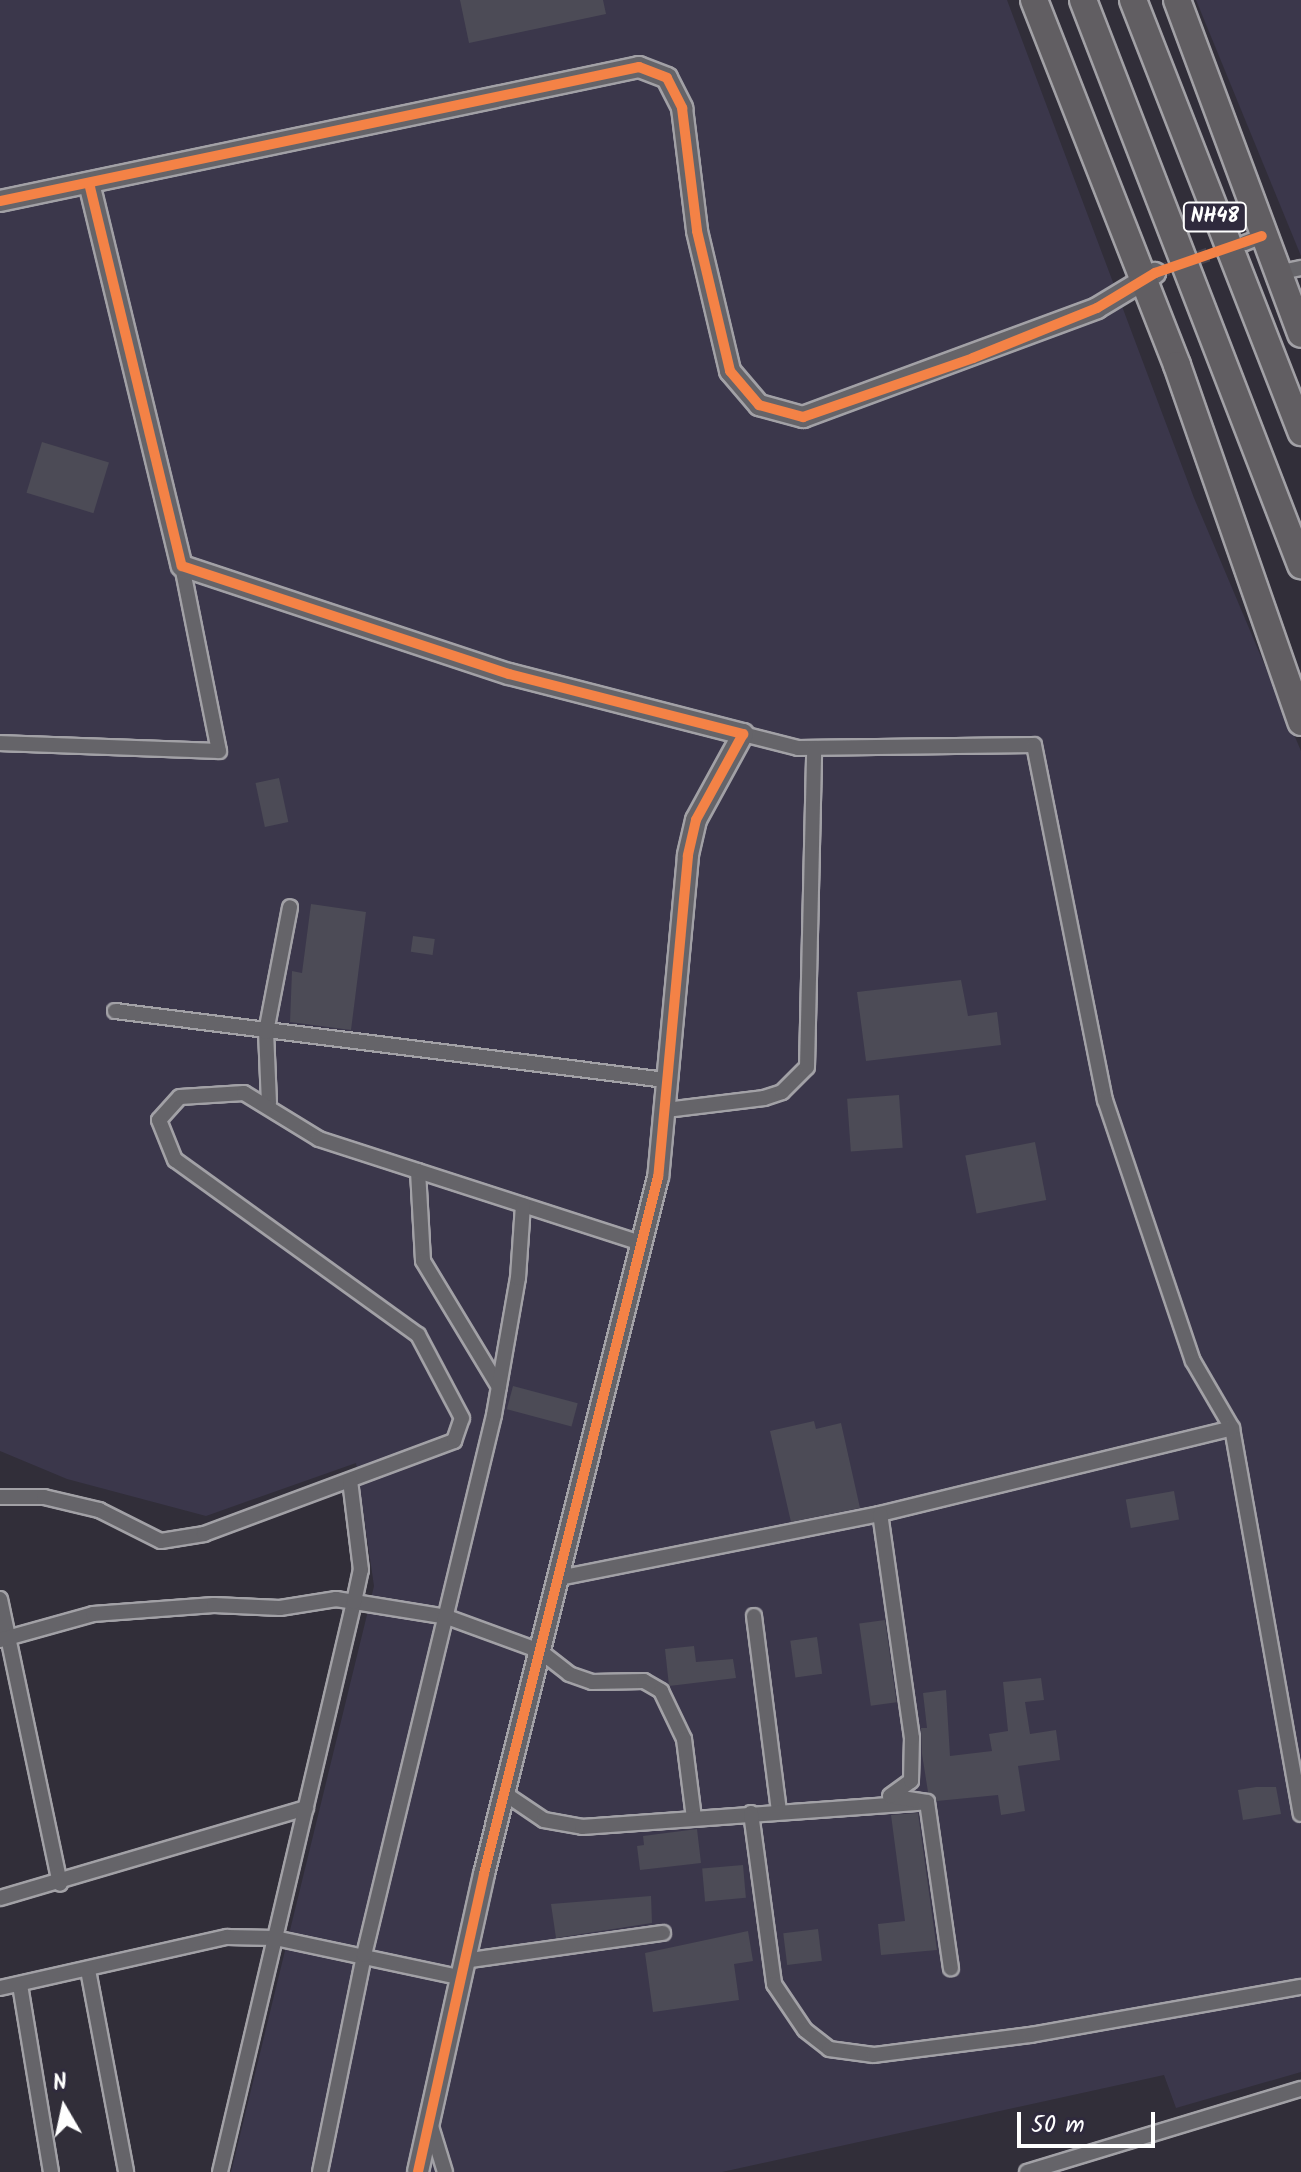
<!DOCTYPE html>
<style>
body{margin:0}
#map{position:relative;width:1301px;height:2172px;overflow:hidden;background:#312e39;font-family:Kalam,sans-serif}
div>[style]{position:absolute}
.built>*{inset:0;background:#3b374b}
.building>*{inset:0;background:#4c4b56;transform-origin:0 0}
.street-tunnel>*{height:14px;margin-top:-7px;transform-origin:0;background:repeating-linear-gradient(90deg,#46434d 0 14px,transparent 0 21px)}
.roads{filter:drop-shadow(2px 0 #a2a1a6) drop-shadow(-2px 0 #a2a1a6) drop-shadow(0 2px #a2a1a6) drop-shadow(0 -2px #a2a1a6)}
.street>*{height:14px;margin:-7px;padding:0 7px;transform-origin:7px;border-radius:7px;background:#656469}
.secondary>*{height:20px;margin:-10px;padding:0 10px;transform-origin:10px;border-radius:10px;background:#656469}
.highway>*{height:26px;margin:-13px;padding:0 13px;transform-origin:13px;border-radius:13px;background:#615e62}
.cycleway>*{height:10px;margin:-5px;padding:0 5px;transform-origin:5px;border-radius:5px;background:#f48246}
span{translate:-50% -50%;white-space:nowrap;text-align:center;line-height:1.15;-webkit-text-stroke:6px #2f2a3d;paint-order:stroke}
.shield-label span{padding:2px 6px;background:#2f2a3d;border:2px solid;border-radius:6px;-webkit-text-stroke-width:0}
.shield-label{font-size:20px;color:#fff;font-weight:700}
.north{position:absolute;left:24px;top:2068px;width:80px;height:80px;-webkit-text-stroke:6px #2f2a3d;paint-order:stroke;rotate:351deg;font-size:22px;font-weight:700;line-height:32px;text-align:center;color:#fff}
.north::after{content:'';display:block;margin:auto;width:28px;height:36px;background:#fff;clip-path:polygon(50% 0,100% 100%,50% 72%,0 100%)}
.scale{position:absolute;left:1017px;top:2112px;width:138px;height:36px;box-sizing:border-box;border:4px solid #fff;border-top:0;padding-left:10px;font-size:24px;line-height:28px;white-space:nowrap;color:#fff;-webkit-text-stroke:6px #2f2a3d;paint-order:stroke}
</style>
<div id="map">
<div class="built">
<i style="clip-path:polygon(0 0,1007px 0,1194px 498px,1301px 751px,1301px 2072px,1176px 2108px,1164px 2075px,722px 2172px,231px 2172px,374px 1586px,356px 1463px,206px 1516px,67px 1479px,0 1451px)"></i>
<i style="clip-path:polygon(1196px 0,1301px 0,1301px 256px)"></i>
</div>
<div class="building">
<i style="clip-path:polygon(460px 0,603px 0,606px 14px,469px 43px)"></i>
<i style="left:42px;top:442px;width:70px;height:53px;rotate:17deg"></i>
<i style="left:279px;top:778px;width:45px;height:24px;rotate:78deg"></i>
<i style="clip-path:polygon(311px 904px,366px 912px,351px 1030px,290px 1022px,292px 971px,302px 973px)"></i>
<i style="left:413px;top:936px;width:22px;height:16px;rotate:8deg"></i>
<i style="clip-path:polygon(961px 980px,968px 1016px,997px 1012px,1001px 1045px,866px 1061px,857px 992px)"></i>
<i style="left:899px;top:1095px;width:53px;height:52px;rotate:86deg"></i>
<i style="left:1035px;top:1142px;width:59px;height:71px;rotate:79deg"></i>
<i style="left:513px;top:1386px;width:67px;height:24px;rotate:15deg"></i>
<i style="clip-path:polygon(814px 1421px,816px 1429px,841px 1423px,860px 1508px,791px 1522px,770px 1431px)"></i>
<i style="left:1174px;top:1491px;width:29px;height:49px;rotate:80deg"></i>
<i style="left:885px;top:1620px;width:83px;height:26px;rotate:82deg"></i>
<i style="left:817px;top:1637px;width:37px;height:27px;rotate:82deg"></i>
<i style="clip-path:polygon(694px 1646px,696px 1662px,733px 1659px,736px 1678px,669px 1686px,665px 1649px)"></i>
<i style="clip-path:polygon(1041px 1678px,1044px 1700px,1025px 1702px,1030px 1734px,1056px 1730px,1060px 1760px,1018px 1766px,1025px 1811px,1001px 1815px,998px 1795px,937px 1801px,928px 1792px,922px 1754px,921px 1728px,927px 1728px,923px 1693px,946px 1690px,950px 1756px,992px 1751px,989px 1734px,1008px 1731px,1003px 1682px)"></i>
<i style="clip-path:polygon(1256px 1787px,1276px 1787px,1281px 1814px,1243px 1820px,1238px 1790px)"></i>
<i style="clip-path:polygon(918px 1813px,937px 1950px,881px 1955px,878px 1924px,905px 1921px,891px 1815px)"></i>
<i style="clip-path:polygon(697px 1829px,701px 1863px,640px 1870px,637px 1846px,644px 1845px,643px 1836px)"></i>
<i style="left:743px;top:1865px;width:33px;height:41px;rotate:85deg"></i>
<i style="clip-path:polygon(651px 1896px,652px 1923px,556px 1938px,551px 1904px)"></i>
<i style="left:818px;top:1929px;width:32px;height:35px;rotate:83deg"></i>
<i style="clip-path:polygon(748px 1931px,753px 1961px,734px 1964px,739px 2000px,653px 2012px,645px 1953px)"></i>
</div>
<div class="street-tunnel">
<i style="left:1155px;top:273px;width:83px;rotate:-19.1deg"></i>
</div>
<div class="roads">
<div class="street">
<i style="left:1245px;top:243px;width:18px;rotate:-22deg"></i>
<i style="left:1277px;top:273px;width:25px;rotate:-12deg"></i>
<i style="left:743px;top:734px;width:57px;rotate:14.3deg"></i>
<i style="left:798px;top:748px;width:236px;rotate:-0.7deg"></i>
<i style="left:1034px;top:745px;width:362px;rotate:78.7deg"></i>
<i style="left:1105px;top:1100px;width:275px;rotate:71.4deg"></i>
<i style="left:1193px;top:1361px;width:78px;rotate:59.8deg"></i>
<i style="left:1232px;top:1428px;width:392px;rotate:79.9deg"></i>
<i style="left:0;top:743px;width:219px;rotate:2.1deg"></i>
<i style="left:219px;top:751px;width:189px;rotate:-101.3deg"></i>
<i style="left:115px;top:1011px;width:555px;rotate:7.14deg"></i>
<i style="left:269px;top:1103px;width:71px;rotate:-92.4deg"></i>
<i style="left:266px;top:1032px;width:127px;rotate:-79.1deg"></i>
<i style="left:666px;top:1110px;width:99px;rotate:-7deg"></i>
<i style="left:764px;top:1098px;width:19px;rotate:-18deg"></i>
<i style="left:782px;top:1092px;width:35px;rotate:-45deg"></i>
<i style="left:807px;top:1067px;width:319px;rotate:-88.7deg"></i>
<i style="left:418px;top:1171px;width:90px;rotate:86.8deg"></i>
<i style="left:423px;top:1261px;width:147px;rotate:58.9deg"></i>
<i style="left:0;top:1497px;width:44px"></i>
<i style="left:44px;top:1497px;width:57px;rotate:13.3deg"></i>
<i style="left:99px;top:1510px;width:69px;rotate:26.6deg"></i>
<i style="left:161px;top:1541px;width:44px;rotate:-9.2deg"></i>
<i style="left:204px;top:1534px;width:267px;rotate:-20.4deg"></i>
<i style="left:454px;top:1441px;width:24px;rotate:-71deg"></i>
<i style="left:462px;top:1418px;width:94px;rotate:-117.9deg"></i>
<i style="left:418px;top:1335px;width:299px;rotate:-144.2deg"></i>
<i style="left:175px;top:1160px;width:43px;rotate:-111.8deg"></i>
<i style="left:159px;top:1120px;width:31px;rotate:-48deg"></i>
<i style="left:180px;top:1097px;width:64px;rotate:-3.6deg"></i>
<i style="left:244px;top:1093px;width:88px;rotate:31.5deg"></i>
<i style="left:319px;top:1139px;width:338px;rotate:17.9deg"></i>
<i style="left:559px;top:1578px;width:327px;rotate:-11.3deg"></i>
<i style="left:880px;top:1514px;width:362px;rotate:-13.7deg"></i>
<i style="left:0;top:1599px;width:291px;rotate:78.1deg"></i>
<i style="left:754px;top:1616px;width:197px;rotate:82.7deg"></i>
<i style="left:0;top:1640px;width:97px;rotate:-15.6deg"></i>
<i style="left:93px;top:1614px;width:121px;rotate:-4.3deg"></i>
<i style="left:214px;top:1605px;width:66px;rotate:2.6deg"></i>
<i style="left:280px;top:1608px;width:57px;rotate:-9.1deg"></i>
<i style="left:336px;top:1599px;width:112px;rotate:9.2deg"></i>
<i style="left:447px;top:1617px;width:99px;rotate:20.1deg"></i>
<i style="left:540px;top:1651px;width:37px;rotate:38deg"></i>
<i style="left:569px;top:1674px;width:24px;rotate:19deg"></i>
<i style="left:592px;top:1682px;width:52px;rotate:-1.1deg"></i>
<i style="left:644px;top:1681px;width:20px;rotate:30deg"></i>
<i style="left:661px;top:1691px;width:53px;rotate:64.4deg"></i>
<i style="left:684px;top:1739px;width:80px;rotate:82.8deg"></i>
<i style="left:504px;top:1793px;width:48px;rotate:34deg"></i>
<i style="left:544px;top:1820px;width:39px;rotate:10deg"></i>
<i style="left:582px;top:1827px;width:346px;rotate:-4.1deg"></i>
<i style="left:927px;top:1802px;width:37px;rotate:-171deg"></i>
<i style="left:890px;top:1796px;width:26px;rotate:-36deg"></i>
<i style="left:911px;top:1781px;width:43px;rotate:-88.7deg"></i>
<i style="left:912px;top:1738px;width:226px;rotate:-98.1deg"></i>
<i style="left:927px;top:1802px;width:168px;rotate:81.8deg"></i>
<i style="left:751px;top:1813px;width:173px;rotate:82.3deg"></i>
<i style="left:774px;top:1984px;width:55px;rotate:56deg"></i>
<i style="left:805px;top:2030px;width:31px;rotate:38deg"></i>
<i style="left:829px;top:2049px;width:45px;rotate:7.6deg"></i>
<i style="left:874px;top:2055px;width:158px;rotate:-7.3deg"></i>
<i style="left:1031px;top:2035px;width:274px;rotate:-10.1deg"></i>
<i style="left:0;top:1898px;width:319px;rotate:-16.4deg"></i>
<i style="left:463px;top:1961px;width:202px;rotate:-8deg"></i>
<i style="left:88px;top:1970px;width:206px;rotate:79.3deg"></i>
<i style="left:20px;top:1985px;width:190px;rotate:80.6deg"></i>
<i style="left:0;top:1988px;width:233px;rotate:-12.7deg"></i>
<i style="left:227px;top:1937px;width:48px;rotate:1.2deg"></i>
<i style="left:275px;top:1938px;width:188px;rotate:12deg"></i>
<i style="left:430px;top:2123px;width:51px;rotate:73deg"></i>
<i style="left:220px;top:2172px;width:586px;rotate:-76.77deg"></i>
<i style="left:354px;top:1602px;width:33px;rotate:-78deg"></i>
<i style="left:361px;top:1570px;width:90px;rotate:-97deg"></i>
<i style="left:320px;top:2172px;width:221px;rotate:-78.5deg"></i>
<i style="left:364px;top:1955px;width:555px;rotate:-76.46deg"></i>
<i style="left:494px;top:1415px;width:139px;rotate:-80.1deg"></i>
<i style="left:518px;top:1278px;width:73px;rotate:-86.1deg"></i>
<i style="left:1027px;top:2172px;width:286px;rotate:-16.9deg"></i>
</div>
<div class="secondary">
<i style="left:89px;top:183px;width:394px;rotate:76.4deg"></i>
<i style="left:182px;top:566px;width:344px;rotate:18.3deg"></i>
<i style="left:509px;top:674px;width:242px;rotate:14.4deg"></i>
<i style="left:743px;top:734px;width:98px;rotate:118.7deg"></i>
<i style="left:696px;top:820px;width:37px;rotate:103deg"></i>
<i style="left:688px;top:856px;width:322px;rotate:95.3deg"></i>
<i style="left:658px;top:1177px;width:718px;rotate:104.02deg"></i>
<i style="left:484px;top:1874px;width:305px;rotate:102.5deg"></i>
<i style="left:0;top:201px;width:653px;rotate:-11.84deg"></i>
<i style="left:639px;top:67px;width:30px;rotate:21deg"></i>
<i style="left:667px;top:78px;width:34px;rotate:63deg"></i>
<i style="left:682px;top:108px;width:124px;rotate:83deg"></i>
<i style="left:697px;top:231px;width:144px;rotate:76.7deg"></i>
<i style="left:730px;top:371px;width:45px;rotate:49.5deg"></i>
<i style="left:759px;top:405px;width:46px;rotate:15.3deg"></i>
<i style="left:803px;top:417px;width:314px;rotate:-20.3deg"></i>
<i style="left:1097px;top:308px;width:68px;rotate:-31.1deg"></i>
</div>
<div class="highway">
<i style="left:1034px;top:0;width:392px;rotate:68.6deg"></i>
<i style="left:1177px;top:365px;width:378px;rotate:70.8deg"></i>
<i style="left:1083px;top:0;width:606px;rotate:68.9deg"></i>
<i style="left:1133px;top:0;width:464px;rotate:68.7deg"></i>
<i style="left:1177px;top:0;width:356px;rotate:69.6deg"></i>
</div>
</div>
<div class="cycleway">
<i style="left:89px;top:183px;width:394px;rotate:76.4deg"></i>
<i style="left:182px;top:566px;width:344px;rotate:18.3deg"></i>
<i style="left:509px;top:674px;width:242px;rotate:14.4deg"></i>
<i style="left:743px;top:734px;width:98px;rotate:118.7deg"></i>
<i style="left:696px;top:820px;width:37px;rotate:103deg"></i>
<i style="left:688px;top:856px;width:322px;rotate:95.3deg"></i>
<i style="left:658px;top:1177px;width:718px;rotate:104.02deg"></i>
<i style="left:484px;top:1874px;width:305px;rotate:102.5deg"></i>
<i style="left:0;top:201px;width:653px;rotate:-11.84deg"></i>
<i style="left:639px;top:67px;width:30px;rotate:21deg"></i>
<i style="left:667px;top:78px;width:34px;rotate:63deg"></i>
<i style="left:682px;top:108px;width:124px;rotate:83deg"></i>
<i style="left:697px;top:231px;width:144px;rotate:76.7deg"></i>
<i style="left:730px;top:371px;width:45px;rotate:49.5deg"></i>
<i style="left:759px;top:405px;width:46px;rotate:15.3deg"></i>
<i style="left:803px;top:417px;width:180px;rotate:-19.1deg"></i>
<i style="left:973px;top:358px;width:134px;rotate:-22deg"></i>
<i style="left:1097px;top:308px;width:68px;rotate:-31.1deg"></i>
<i style="left:1155px;top:273px;width:113px;rotate:-19.1deg"></i>
</div>
<div class="shield-label">
<span style="left:1215px;top:217px">NH48</span>
</div>
<div class="north">N</div>
<div class="scale">50 m</div>
</div>
